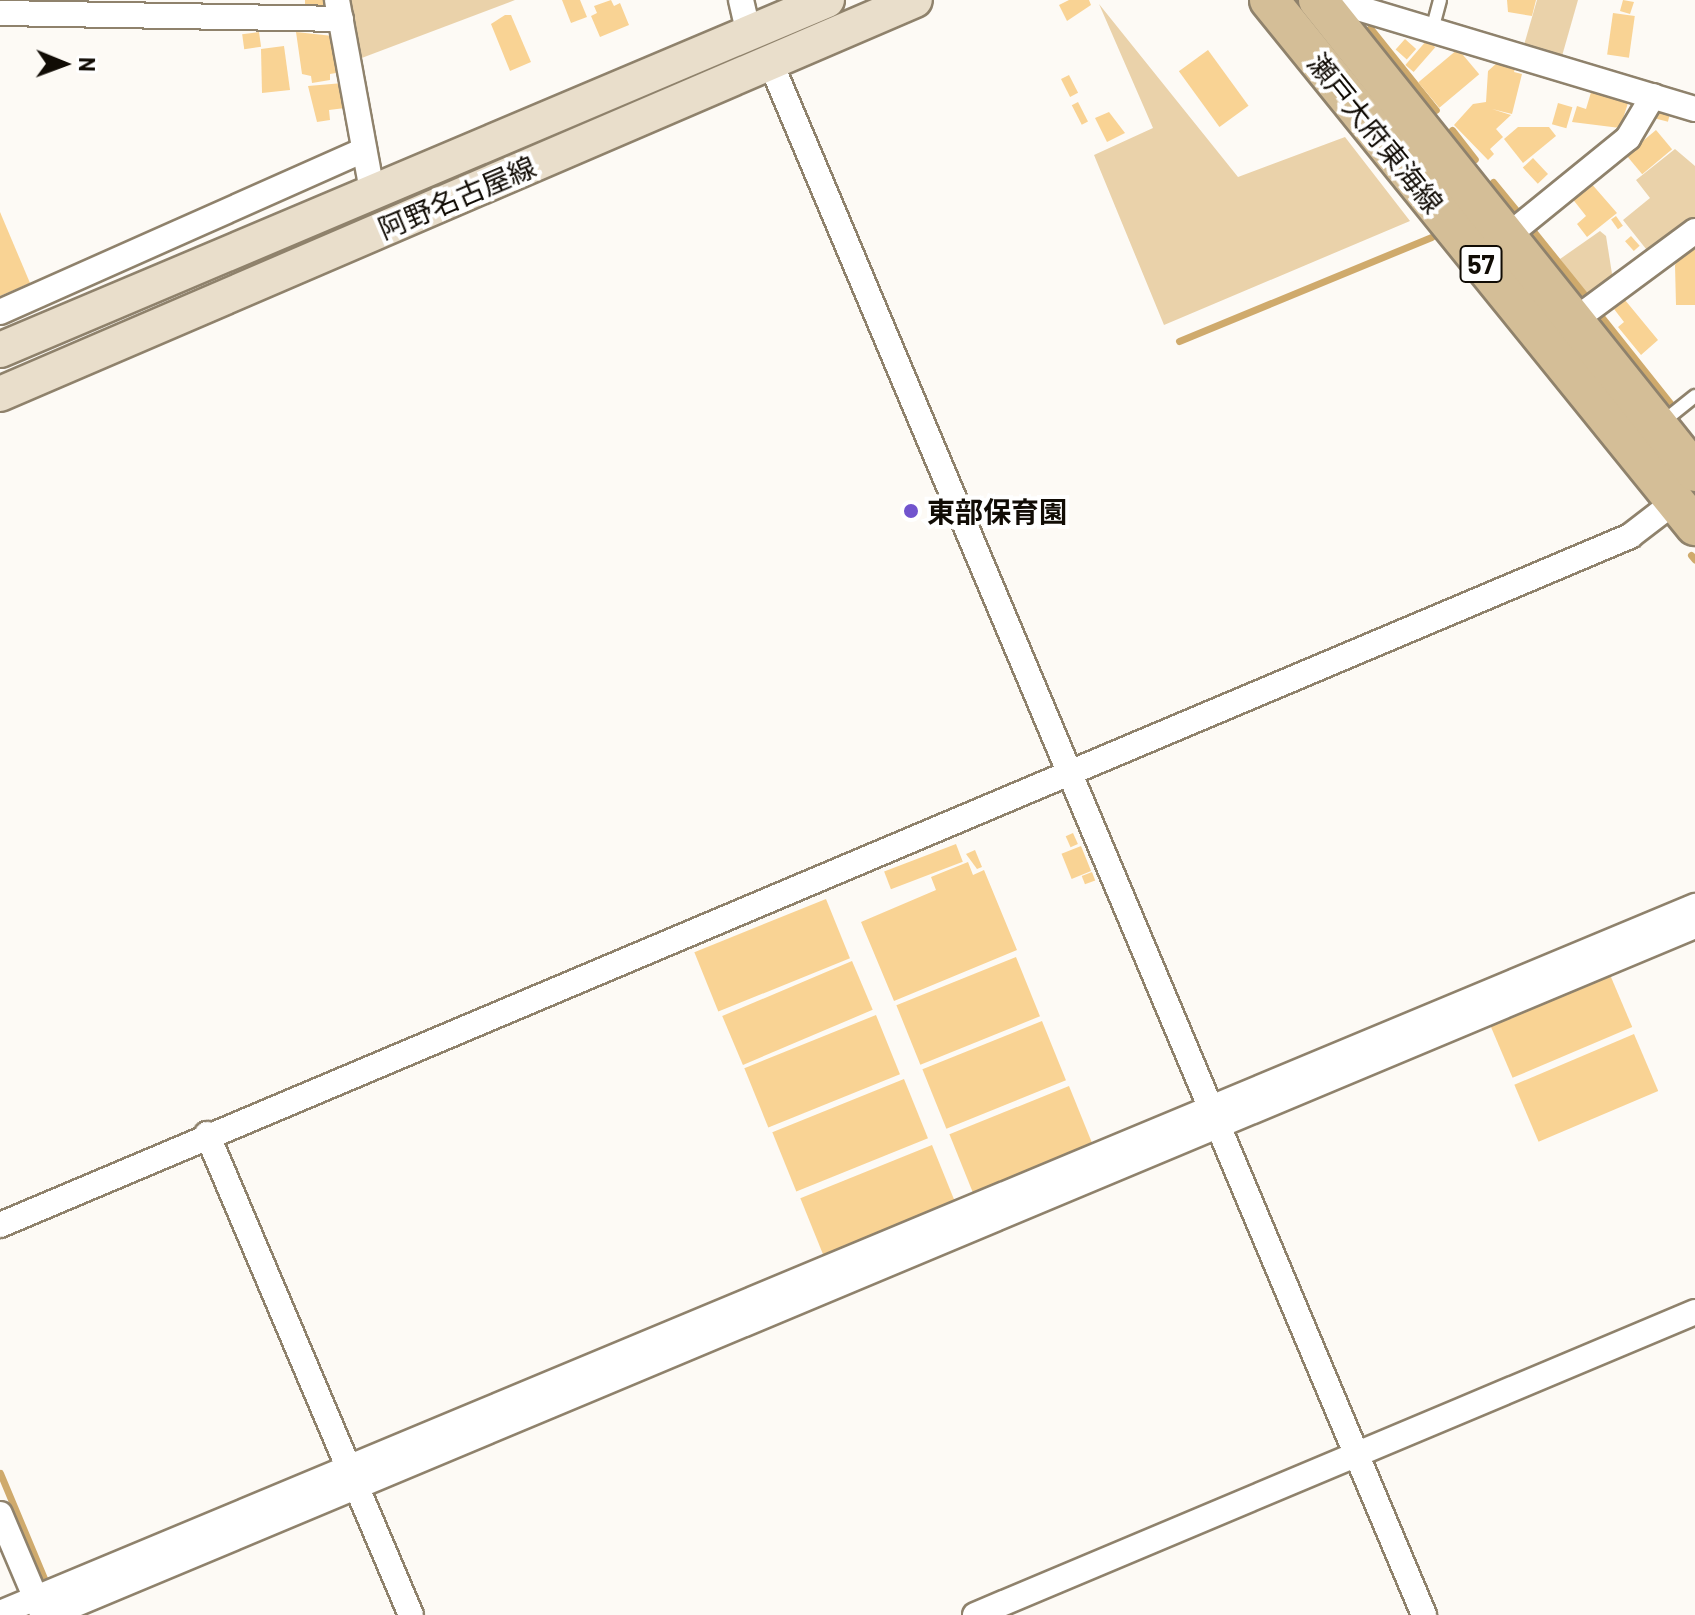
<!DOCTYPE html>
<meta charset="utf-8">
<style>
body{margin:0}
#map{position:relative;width:1695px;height:1615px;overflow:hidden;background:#fdfaf5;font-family:Barlow,"Noto Sans JP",sans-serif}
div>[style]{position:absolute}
.green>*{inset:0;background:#ead2aa}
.stream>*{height:7px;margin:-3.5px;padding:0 3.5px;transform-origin:3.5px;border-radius:3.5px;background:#cfaa6c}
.building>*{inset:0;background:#f9d394;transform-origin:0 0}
.roads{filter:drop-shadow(2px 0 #8f826c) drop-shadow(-2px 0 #8f826c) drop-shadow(0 2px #8f826c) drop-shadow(0 -2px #8f826c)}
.lane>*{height:12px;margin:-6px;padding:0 6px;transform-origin:6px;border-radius:6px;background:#fff}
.street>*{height:24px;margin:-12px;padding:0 12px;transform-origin:12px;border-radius:12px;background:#fff}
.secondary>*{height:34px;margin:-17px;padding:0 17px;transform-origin:17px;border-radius:17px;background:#e9decb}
.primary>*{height:38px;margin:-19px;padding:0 19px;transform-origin:19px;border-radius:19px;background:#d4be97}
.dots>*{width:22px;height:22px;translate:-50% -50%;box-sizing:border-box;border:4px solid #fff;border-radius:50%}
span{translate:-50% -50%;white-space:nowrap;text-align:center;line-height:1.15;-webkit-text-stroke:8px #fff;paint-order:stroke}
.shield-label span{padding:2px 6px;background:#fff;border:2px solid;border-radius:6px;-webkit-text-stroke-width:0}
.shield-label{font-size:26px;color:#110c05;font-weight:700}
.street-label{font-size:28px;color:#110c05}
.poi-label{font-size:28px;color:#110c05;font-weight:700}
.left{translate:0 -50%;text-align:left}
.north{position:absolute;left:24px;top:24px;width:80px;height:80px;-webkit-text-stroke:6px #fff;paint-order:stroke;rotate:91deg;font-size:22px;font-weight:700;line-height:32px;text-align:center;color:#110c05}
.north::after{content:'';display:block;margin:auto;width:28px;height:36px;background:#110c05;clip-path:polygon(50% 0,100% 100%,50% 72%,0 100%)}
</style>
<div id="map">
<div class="green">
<i style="clip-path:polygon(350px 0,515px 0,359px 59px)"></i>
<i style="clip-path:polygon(1537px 0,1578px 0,1562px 56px,1524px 45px)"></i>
<i style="clip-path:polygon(1099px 4px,1238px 177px,1345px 137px,1410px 221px,1164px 325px,1094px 155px,1153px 128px)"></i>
<i style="clip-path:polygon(1675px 149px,1695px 166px,1695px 218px,1650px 254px,1623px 220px,1650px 198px,1636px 180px)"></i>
<i style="clip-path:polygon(1600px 231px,1606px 236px,1613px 280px,1589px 298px,1560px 259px)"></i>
</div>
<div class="stream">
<i style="left:1370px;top:28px;width:105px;rotate:51.2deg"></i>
<i style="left:1452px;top:130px;width:37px;rotate:52deg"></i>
<i style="left:1493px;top:182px;width:43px;rotate:50.7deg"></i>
<i style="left:1529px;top:226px;width:92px;rotate:51.1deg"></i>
<i style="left:1599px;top:314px;width:114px;rotate:51.4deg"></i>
<i style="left:1179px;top:341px;width:273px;rotate:-22.4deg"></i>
<i style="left:1691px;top:555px;width:6px;rotate:51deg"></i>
<i style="left:0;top:1473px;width:119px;rotate:67.3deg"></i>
</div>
<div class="building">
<i style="left:305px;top:0;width:22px;height:5px"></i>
<i style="clip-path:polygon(562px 0,580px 0,587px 17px,571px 23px)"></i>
<i style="clip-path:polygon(611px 0,614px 6px,620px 3px,629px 25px,600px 37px,591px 16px,597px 13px,594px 6px)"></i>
<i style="clip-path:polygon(1069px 0,1089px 0,1091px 5px,1067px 21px,1059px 5px)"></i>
<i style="clip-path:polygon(1507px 0,1536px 0,1532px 16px,1508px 12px)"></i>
<i style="clip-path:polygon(1623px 0,1634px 2px,1630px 14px,1620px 11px)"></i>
<i style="left:1613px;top:13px;width:22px;height:42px;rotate:8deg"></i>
<i style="clip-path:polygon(505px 15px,511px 15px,531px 62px,510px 71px,491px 24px)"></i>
<i style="left:259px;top:32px;width:15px;height:17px;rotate:82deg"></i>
<i style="clip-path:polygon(296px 32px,333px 36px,336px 73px,330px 74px,330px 80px,312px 83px,311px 76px,302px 74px)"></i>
<i style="left:1405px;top:39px;width:15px;height:14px;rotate:42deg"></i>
<i style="left:1427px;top:40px;width:11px;height:33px;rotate:41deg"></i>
<i style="clip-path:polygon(284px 46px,290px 90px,262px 93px,261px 49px)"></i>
<i style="left:1458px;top:49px;width:33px;height:52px;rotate:50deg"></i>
<i style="left:1208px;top:50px;width:69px;height:36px;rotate:54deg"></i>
<i style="clip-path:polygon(1498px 62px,1516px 66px,1514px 72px,1522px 74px,1512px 114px,1492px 109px,1511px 115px,1496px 129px,1503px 137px,1490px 149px,1494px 154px,1488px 160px,1454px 125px,1473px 104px,1486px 102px,1488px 71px)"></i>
<i style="left:1069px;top:75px;width:20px;height:9px;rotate:63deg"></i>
<i style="clip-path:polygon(343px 83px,345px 108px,329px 110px,330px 120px,317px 122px,308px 86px)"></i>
<i style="clip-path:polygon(1592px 89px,1629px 100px,1620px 128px,1572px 122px,1577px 106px,1586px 109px)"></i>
<i style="left:1078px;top:102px;width:22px;height:7px;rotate:63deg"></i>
<i style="left:1558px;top:103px;width:15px;height:22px;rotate:16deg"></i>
<i style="clip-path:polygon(1109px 112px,1125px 133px,1107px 142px,1095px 118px)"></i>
<i style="left:1658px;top:112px;width:12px;height:7px;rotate:14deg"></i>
<i style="clip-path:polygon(1518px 127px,1549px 127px,1556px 136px,1523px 163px,1504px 139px)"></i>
<i style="left:1656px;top:130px;width:25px;height:39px;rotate:50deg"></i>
<i style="left:1533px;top:158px;width:22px;height:14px;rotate:47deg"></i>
<i style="clip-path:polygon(1590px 182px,1617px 213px,1587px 237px,1577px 224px,1586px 216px,1571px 197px)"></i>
<i style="clip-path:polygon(0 212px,30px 283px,0 296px)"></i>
<i style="left:1616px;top:216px;width:12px;height:6px;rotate:55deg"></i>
<i style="left:1631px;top:236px;width:13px;height:8px;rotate:48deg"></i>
<i style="clip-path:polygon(1685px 250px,1695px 250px,1695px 305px,1676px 305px,1675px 265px)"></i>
<i style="clip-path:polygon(1625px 300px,1658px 340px,1641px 355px,1618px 327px,1624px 322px,1614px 309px)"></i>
<i style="left:1073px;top:833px;width:12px;height:8px;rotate:66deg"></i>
<i style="left:956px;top:844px;width:19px;height:77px;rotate:69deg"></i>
<i style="left:1081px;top:846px;width:27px;height:21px;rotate:68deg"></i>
<i style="clip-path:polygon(975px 850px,982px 867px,977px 869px,966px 854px)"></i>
<i style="clip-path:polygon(968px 862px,973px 875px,984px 870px,1017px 950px,894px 1001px,861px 922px,936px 890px,931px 877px)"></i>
<i style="left:1092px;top:872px;width:9px;height:11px;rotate:69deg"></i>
<i style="left:826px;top:899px;width:64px;height:142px;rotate:68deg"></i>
<i style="left:1016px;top:957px;width:64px;height:129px;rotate:68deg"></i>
<i style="left:852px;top:961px;width:53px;height:141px;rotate:67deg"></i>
<i style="left:1608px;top:970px;width:62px;height:130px;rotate:67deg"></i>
<i style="left:876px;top:1015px;width:64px;height:142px;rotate:68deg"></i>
<i style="left:1042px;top:1021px;width:64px;height:129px;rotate:68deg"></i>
<i style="left:1634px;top:1034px;width:62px;height:130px;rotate:67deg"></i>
<i style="left:904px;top:1079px;width:64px;height:142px;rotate:68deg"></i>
<i style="left:1069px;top:1086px;width:64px;height:129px;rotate:68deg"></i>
<i style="left:932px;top:1145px;width:64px;height:142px;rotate:68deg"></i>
</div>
<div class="roads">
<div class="lane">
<i style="left:1432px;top:30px;width:31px;rotate:-75deg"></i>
<i style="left:1660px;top:424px;width:45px;rotate:-38.7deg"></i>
</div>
<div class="street">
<i style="left:337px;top:0;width:194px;rotate:79.6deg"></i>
<i style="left:741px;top:0;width:31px;rotate:77deg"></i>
<i style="left:1326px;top:10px;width:23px;rotate:-13deg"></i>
<i style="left:1348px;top:5px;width:362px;rotate:16.7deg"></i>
<i style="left:0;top:13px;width:341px;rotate:1deg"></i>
<i style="left:772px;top:66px;width:1681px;rotate:67.17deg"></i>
<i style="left:1505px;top:238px;width:159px;rotate:-39.1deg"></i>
<i style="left:1628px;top:138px;width:49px;rotate:-59.2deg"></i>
<i style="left:0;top:312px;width:398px;rotate:-24deg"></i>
<i style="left:1572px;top:322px;width:153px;rotate:-36.5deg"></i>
<i style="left:207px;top:1134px;width:522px;rotate:67.02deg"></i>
<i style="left:0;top:1225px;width:1770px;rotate:-22.91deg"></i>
<i style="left:1630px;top:536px;width:54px;rotate:-37.5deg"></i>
<i style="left:0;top:1514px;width:108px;rotate:67deg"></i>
<i style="left:0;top:1613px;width:1837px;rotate:-22.64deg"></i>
<i style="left:50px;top:1615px;width:1783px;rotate:-22.73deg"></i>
<i style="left:975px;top:1615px;width:781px;rotate:-22.82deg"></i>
</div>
<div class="secondary">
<i style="left:0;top:350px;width:898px;rotate:-22.94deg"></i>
<i style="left:0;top:394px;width:996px;rotate:-23.3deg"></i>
</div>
<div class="primary">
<i style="left:1269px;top:0;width:677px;rotate:51deg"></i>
<i style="left:1318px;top:0;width:604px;rotate:51.38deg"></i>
</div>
</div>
<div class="dots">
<i style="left:911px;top:511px;background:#7154cd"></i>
</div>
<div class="shield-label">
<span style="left:1481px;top:264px">57</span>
</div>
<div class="street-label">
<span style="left:1376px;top:133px;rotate:51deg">瀬戸大府東海線</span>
<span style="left:457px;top:197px;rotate:-23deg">阿野名古屋線</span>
</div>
<div class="poi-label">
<span class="left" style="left:927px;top:511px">東部保育園</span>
</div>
<div class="north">N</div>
</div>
